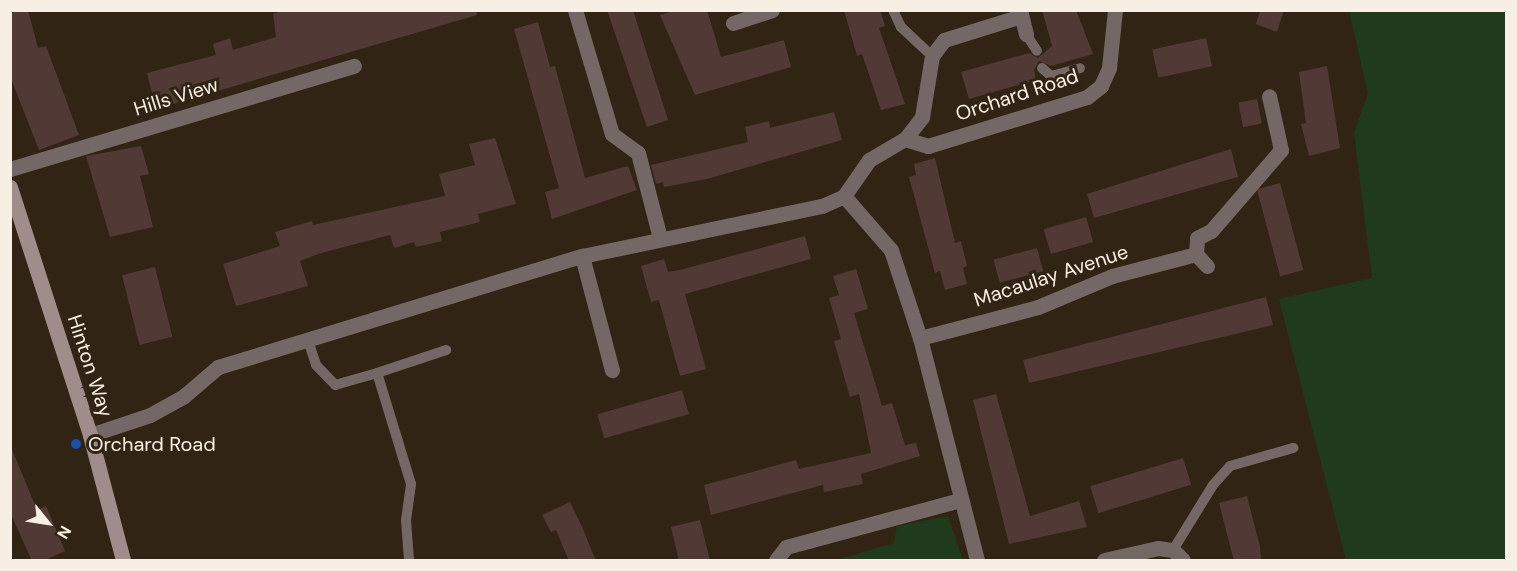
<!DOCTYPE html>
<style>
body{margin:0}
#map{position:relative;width:1517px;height:571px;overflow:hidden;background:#322414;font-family:"DM Sans",sans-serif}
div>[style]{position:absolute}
.green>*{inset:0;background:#203b1c}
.building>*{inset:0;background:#513936;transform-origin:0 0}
.lane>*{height:10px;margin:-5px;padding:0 5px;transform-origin:5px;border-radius:5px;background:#746867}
.street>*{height:15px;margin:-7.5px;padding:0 7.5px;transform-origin:7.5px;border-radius:7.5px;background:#746867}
.secondary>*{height:15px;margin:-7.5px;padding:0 7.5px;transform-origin:7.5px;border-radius:7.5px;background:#a08d8b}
.dots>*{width:16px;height:16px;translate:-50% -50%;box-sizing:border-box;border:3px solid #322414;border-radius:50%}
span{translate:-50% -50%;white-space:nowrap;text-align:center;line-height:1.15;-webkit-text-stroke:6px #322414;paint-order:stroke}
.street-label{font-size:20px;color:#f8efe4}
.poi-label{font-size:20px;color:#f8efe4}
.left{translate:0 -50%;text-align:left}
.frame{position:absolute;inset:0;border:12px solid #f8efe4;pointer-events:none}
.north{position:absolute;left:18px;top:493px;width:60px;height:60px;-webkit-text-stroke:4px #322414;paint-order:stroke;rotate:120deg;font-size:16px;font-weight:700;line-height:24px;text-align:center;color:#f8efe4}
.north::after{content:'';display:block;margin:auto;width:21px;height:27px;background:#f8efe4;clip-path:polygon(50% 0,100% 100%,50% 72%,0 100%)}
</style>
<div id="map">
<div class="green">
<i style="clip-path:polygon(1349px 11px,1506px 11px,1506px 560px,1346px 560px,1279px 299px,1372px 278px,1354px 133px,1368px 93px)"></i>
<i style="clip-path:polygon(948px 516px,963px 560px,837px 560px,894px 543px,897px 526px)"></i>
</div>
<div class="building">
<i style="clip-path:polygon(10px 10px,28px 10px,38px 48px,46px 46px,79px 135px,39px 150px,10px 76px)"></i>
<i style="clip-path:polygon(285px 10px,476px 10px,477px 15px,156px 109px,147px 73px,216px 55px,213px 44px,230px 38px,233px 50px,276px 37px,273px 14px)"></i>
<i style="clip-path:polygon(607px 10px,633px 10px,668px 120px,647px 127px)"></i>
<i style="clip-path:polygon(678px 10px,707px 10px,721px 57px,784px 40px,791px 67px,695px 95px,660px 15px)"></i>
<i style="clip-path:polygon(844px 10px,880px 10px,885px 26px,879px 28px,905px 104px,881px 110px,862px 54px,857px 56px)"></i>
<i style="clip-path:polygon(1042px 10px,1076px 10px,1093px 54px,1051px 66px,1039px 61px,1034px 70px,1036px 80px,969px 99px,961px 72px,1029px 53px,1038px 58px,1052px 46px)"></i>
<i style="clip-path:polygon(1260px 10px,1284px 10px,1277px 32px,1256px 24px)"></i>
<i style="clip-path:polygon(538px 22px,550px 67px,555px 66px,585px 178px,628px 166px,637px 190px,552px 219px,545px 192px,559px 188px,514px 29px)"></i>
<i style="left:1206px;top:38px;width:29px;height:55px;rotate:78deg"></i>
<i style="clip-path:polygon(1327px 66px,1340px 148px,1309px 156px,1301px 124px,1306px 123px,1299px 72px)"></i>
<i style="left:1257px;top:99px;width:25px;height:19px;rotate:79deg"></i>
<i style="clip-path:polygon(834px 112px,842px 140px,707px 179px,664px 187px,663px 182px,656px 184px,651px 165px,748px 142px,745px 127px,769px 121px,770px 128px)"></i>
<i style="clip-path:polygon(495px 138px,516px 204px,478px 214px,480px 222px,440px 232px,442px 241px,416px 247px,414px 242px,394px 248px,390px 235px,321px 253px,300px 261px,308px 286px,236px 306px,223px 264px,280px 246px,275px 232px,312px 221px,313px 225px,445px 196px,439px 174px,475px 165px,469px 144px)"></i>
<i style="clip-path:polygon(141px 146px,149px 174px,140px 176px,153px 227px,110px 237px,86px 156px)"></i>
<i style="clip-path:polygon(1231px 149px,1238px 177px,1094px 218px,1087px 194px)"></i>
<i style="clip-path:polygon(935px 158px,955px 243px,961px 241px,967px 266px,963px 268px,967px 284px,945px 290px,940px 271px,935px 273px,909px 177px,916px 175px,914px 164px)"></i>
<i style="left:1280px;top:183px;width:90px;height:24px;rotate:75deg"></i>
<i style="left:1086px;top:217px;width:26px;height:44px;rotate:74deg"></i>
<i style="clip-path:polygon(805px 236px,811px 259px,685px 294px,706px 369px,680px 376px,659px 300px,651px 302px,641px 266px,664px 259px,668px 272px,680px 270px)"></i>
<i style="left:1037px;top:248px;width:24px;height:45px;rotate:75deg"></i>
<i style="left:155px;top:267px;width:72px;height:34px;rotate:76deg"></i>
<i style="clip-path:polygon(856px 269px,868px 309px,854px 313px,882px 406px,892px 403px,905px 445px,916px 443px,920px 456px,861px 474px,863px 484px,824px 492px,823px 485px,711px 515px,704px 485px,796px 460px,799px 469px,871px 453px,859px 394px,850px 397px,834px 341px,841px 339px,829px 298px,839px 295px,833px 276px)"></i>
<i style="clip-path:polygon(1266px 297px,1273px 325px,1029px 383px,1023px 360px)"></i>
<i style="left:682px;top:390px;width:25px;height:88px;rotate:74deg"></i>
<i style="clip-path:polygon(996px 394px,1030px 516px,1079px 501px,1087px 527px,1009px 544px,973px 400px)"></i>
<i style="clip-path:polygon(11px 447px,37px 510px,46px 506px,65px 551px,43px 561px,32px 561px,10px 512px)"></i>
<i style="left:1183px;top:458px;width:28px;height:97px;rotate:73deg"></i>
<i style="clip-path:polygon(1247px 496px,1260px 547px,1261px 561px,1234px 561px,1219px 503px)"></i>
<i style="clip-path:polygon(570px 502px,583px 529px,596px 561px,569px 561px,556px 530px,551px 532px,542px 515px)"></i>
<i style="clip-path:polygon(700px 520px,710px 561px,679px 561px,671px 527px)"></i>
</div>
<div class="lane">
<i style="left:893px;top:10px;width:19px;rotate:65deg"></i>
<i style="left:901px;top:27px;width:42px;rotate:43.1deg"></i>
<i style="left:1026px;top:34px;width:20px;rotate:57deg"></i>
<i style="left:1042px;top:68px;width:12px;rotate:42deg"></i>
<i style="left:1051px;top:76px;width:30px;rotate:-15deg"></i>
<i style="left:308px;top:340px;width:26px;rotate:72deg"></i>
<i style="left:316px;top:365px;width:28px;rotate:46deg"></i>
<i style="left:335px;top:385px;width:44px;rotate:-15.9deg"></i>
<i style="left:1173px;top:550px;width:76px;rotate:-58.4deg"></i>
<i style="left:1213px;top:485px;width:25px;rotate:-48deg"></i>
<i style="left:1230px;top:466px;width:66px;rotate:-15.9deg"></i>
<i style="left:409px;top:560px;width:40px;rotate:-94.3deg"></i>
<i style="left:406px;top:520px;width:36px;rotate:-82deg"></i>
<i style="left:411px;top:484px;width:116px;rotate:-107deg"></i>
<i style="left:377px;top:373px;width:73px;rotate:-18.4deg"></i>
</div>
<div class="street">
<i style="left:575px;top:10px;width:129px;rotate:73.4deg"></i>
<i style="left:612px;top:134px;width:32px;rotate:36deg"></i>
<i style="left:638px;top:153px;width:88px;rotate:75.5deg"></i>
<i style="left:1020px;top:10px;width:25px;rotate:76deg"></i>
<i style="left:733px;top:23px;width:41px;rotate:-18.4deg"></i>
<i style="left:905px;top:139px;width:24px;rotate:17deg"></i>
<i style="left:928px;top:146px;width:166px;rotate:-17.1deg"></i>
<i style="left:1087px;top:97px;width:18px;rotate:-38deg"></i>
<i style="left:1101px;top:86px;width:20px;rotate:-66deg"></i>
<i style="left:1109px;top:68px;width:58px;rotate:-84.1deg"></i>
<i style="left:10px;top:169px;width:359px;rotate:-16.7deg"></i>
<i style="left:844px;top:196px;width:72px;rotate:49deg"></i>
<i style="left:891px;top:250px;width:93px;rotate:71.8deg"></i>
<i style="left:920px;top:338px;width:229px;rotate:75.6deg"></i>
<i style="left:844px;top:196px;width:44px;rotate:-55.2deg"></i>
<i style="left:869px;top:160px;width:42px;rotate:-30.3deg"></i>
<i style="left:905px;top:139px;width:28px;rotate:-52deg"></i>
<i style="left:922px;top:117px;width:62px;rotate:-80.7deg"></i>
<i style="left:932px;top:56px;width:20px;rotate:-53deg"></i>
<i style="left:944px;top:40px;width:81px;rotate:-17.3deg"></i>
<i style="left:582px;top:256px;width:118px;rotate:75.3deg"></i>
<i style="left:1207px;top:266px;width:16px;rotate:-133deg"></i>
<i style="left:1196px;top:254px;width:16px;rotate:-86deg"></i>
<i style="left:1197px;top:238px;width:16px;rotate:-27deg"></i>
<i style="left:1211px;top:231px;width:107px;rotate:-49.2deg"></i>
<i style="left:1281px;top:150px;width:55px;rotate:-102.5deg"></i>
<i style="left:920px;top:338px;width:122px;rotate:-14.7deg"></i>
<i style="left:1038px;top:307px;width:80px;rotate:-22.7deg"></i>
<i style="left:1112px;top:276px;width:87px;rotate:-14.7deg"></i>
<i style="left:90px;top:435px;width:63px;rotate:-18.4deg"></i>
<i style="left:150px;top:415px;width:39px;rotate:-29deg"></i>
<i style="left:184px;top:396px;width:45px;rotate:-40.5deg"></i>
<i style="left:218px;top:367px;width:381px;rotate:-17deg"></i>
<i style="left:582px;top:256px;width:245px;rotate:-11.8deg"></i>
<i style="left:822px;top:206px;width:24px;rotate:-24deg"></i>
<i style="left:776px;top:560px;width:16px;rotate:-52deg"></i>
<i style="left:786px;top:547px;width:180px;rotate:-15.1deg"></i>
<i style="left:1104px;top:560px;width:55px;rotate:-12.5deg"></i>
<i style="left:1158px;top:548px;width:15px;rotate:8deg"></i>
<i style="left:1173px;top:550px;width:14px;rotate:45deg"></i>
</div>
<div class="secondary">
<i style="left:10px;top:187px;width:261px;rotate:72.1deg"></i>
<i style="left:90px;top:435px;width:129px;rotate:75.2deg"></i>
</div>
<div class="dots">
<i style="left:76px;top:444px;background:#1a4fb4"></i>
</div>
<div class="street-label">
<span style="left:1017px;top:95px;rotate:-18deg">Orchard Road</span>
<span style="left:176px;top:97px;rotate:-17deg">Hills View</span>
<span style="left:1051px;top:276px;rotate:-18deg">Macaulay Avenue</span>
<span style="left:90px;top:366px;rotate:72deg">Hinton Way</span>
</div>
<div class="poi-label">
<span class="left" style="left:88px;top:444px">Orchard Road</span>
</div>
<div class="frame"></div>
<div class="north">N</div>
</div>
